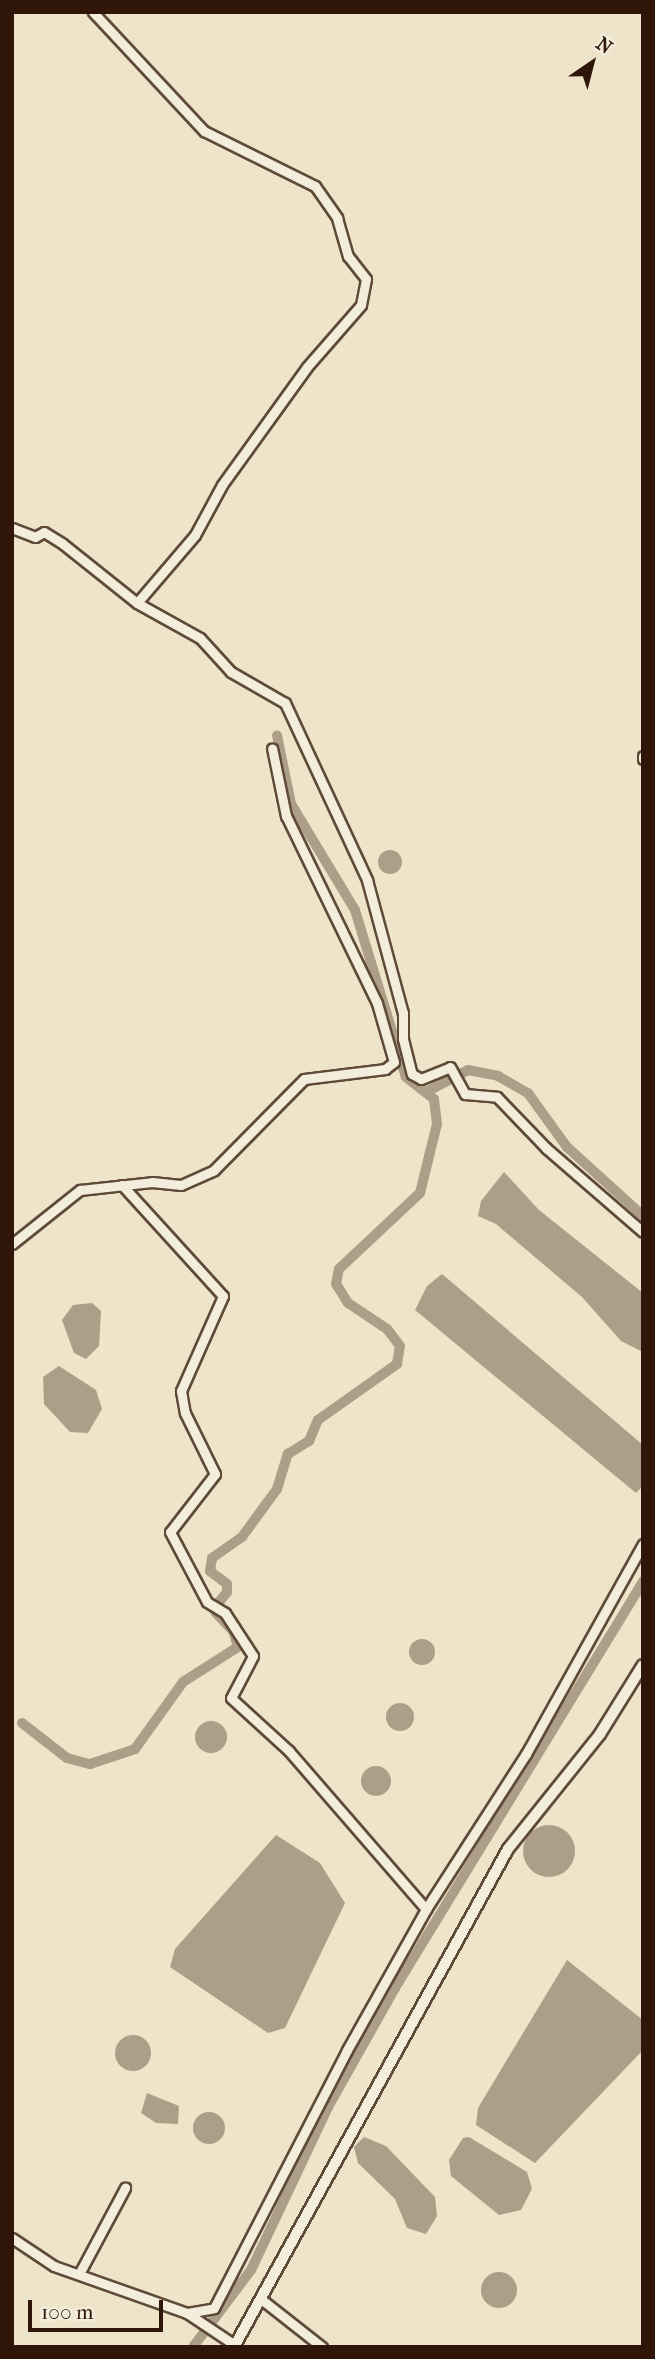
<!DOCTYPE html>
<style>
body{margin:0}
#map{position:relative;width:655px;height:2359px;overflow:hidden;background:#ede4c9;font-family:"IM FELL French Canon",serif}
div>[style]{position:absolute}
.water>*{inset:0;background:#ad9e87}
.round{border-radius:50%}
.canal>*{height:10px;margin:-5px;padding:0 5px;transform-origin:5px;border-radius:5px;background:#ad9e87}
.roads{filter:drop-shadow(2px 0 #5f4a38) drop-shadow(-2px 0 #5f4a38) drop-shadow(0 2px #5f4a38) drop-shadow(0 -2px #5f4a38)}
.minor>*{height:9px;margin:-4.5px;padding:0 4.5px;transform-origin:4.5px;border-radius:4.5px;background:#f3eddc}
.tertiary>*{height:10px;margin:-5px;padding:0 5px;transform-origin:5px;border-radius:5px;background:#f3eddc}
span{translate:-50% -50%;white-space:nowrap;text-align:center;line-height:1.15;-webkit-text-stroke:5px #f3eddc;paint-order:stroke}
.frame{position:absolute;inset:0;border:14px solid #301608;pointer-events:none}
.north{position:absolute;left:557px;top:28px;width:70px;height:70px;-webkit-text-stroke:5px #f3eddc;paint-order:stroke;rotate:35deg;font-size:19px;font-weight:700;line-height:28px;text-align:center;color:#301608}
.north::after{content:'';display:block;margin:auto;width:24px;height:32px;background:#301608;clip-path:polygon(50% 0,100% 100%,50% 72%,0 100%)}
.scale{position:absolute;left:28px;top:2300px;width:135px;height:32px;box-sizing:border-box;border:4px solid #301608;border-top:0;padding-left:9px;font-size:21px;line-height:24px;white-space:nowrap;color:#301608;-webkit-text-stroke:5px #f3eddc;paint-order:stroke}
</style>
<div id="map">
<div class="water">
<i class="round" style="left:378px;top:850px;width:24px;height:24px"></i>
<i style="clip-path:polygon(504px 1172px,539px 1210px,643px 1293px,643px 1352px,621px 1341px,582px 1297px,496px 1224px,478px 1216px,481px 1201px)"></i>
<i style="clip-path:polygon(442px 1274px,643px 1445px,643px 1486px,636px 1493px,415px 1310px,427px 1286px)"></i>
<i style="clip-path:polygon(92px 1303px,101px 1311px,99px 1346px,86px 1359px,74px 1353px,62px 1320px,73px 1305px)"></i>
<i style="clip-path:polygon(59px 1366px,96px 1390px,102px 1409px,88px 1433px,70px 1432px,44px 1404px,43px 1377px)"></i>
<i class="round" style="left:409px;top:1639px;width:26px;height:26px"></i>
<i class="round" style="left:386px;top:1703px;width:28px;height:28px"></i>
<i class="round" style="left:195px;top:1721px;width:32px;height:32px"></i>
<i class="round" style="left:361px;top:1766px;width:30px;height:30px"></i>
<i class="round" style="left:523px;top:1825px;width:52px;height:52px"></i>
<i style="clip-path:polygon(276px 1835px,320px 1863px,345px 1903px,285px 2028px,268px 2033px,170px 1967px,175px 1949px)"></i>
<i style="clip-path:polygon(567px 1960px,643px 2020px,643px 2050px,535px 2163px,476px 2125px,478px 2108px)"></i>
<i class="round" style="left:115px;top:2035px;width:36px;height:36px"></i>
<i style="clip-path:polygon(147px 2093px,179px 2106px,178px 2124px,156px 2123px,141px 2113px)"></i>
<i class="round" style="left:193px;top:2112px;width:32px;height:32px"></i>
<i style="clip-path:polygon(364px 2137px,386px 2146px,435px 2197px,437px 2216px,426px 2234px,407px 2228px,395px 2199px,358px 2163px,354px 2147px)"></i>
<i style="clip-path:polygon(469px 2137px,527px 2172px,532px 2189px,521px 2210px,499px 2215px,451px 2176px,449px 2160px,463px 2138px)"></i>
<i class="round" style="left:481px;top:2272px;width:36px;height:36px"></i>
</div>
<div class="canal">
<i style="left:426px;top:1092px;width:47px;rotate:-27.6deg"></i>
<i style="left:468px;top:1070px;width:31px;rotate:11deg"></i>
<i style="left:498px;top:1076px;width:34px;rotate:30deg"></i>
<i style="left:528px;top:1093px;width:67px;rotate:54.2deg"></i>
<i style="left:567px;top:1147px;width:103px;rotate:42.2deg"></i>
<i style="left:215px;top:1607px;width:19px;rotate:-51deg"></i>
<i style="left:227px;top:1592px;width:8px;rotate:-90deg"></i>
<i style="left:227px;top:1584px;width:21px;rotate:-143deg"></i>
<i style="left:210px;top:1571px;width:13px;rotate:-81deg"></i>
<i style="left:212px;top:1558px;width:37px;rotate:-35deg"></i>
<i style="left:242px;top:1537px;width:59px;rotate:-53.9deg"></i>
<i style="left:277px;top:1489px;width:37px;rotate:-73deg"></i>
<i style="left:288px;top:1454px;width:25px;rotate:-32deg"></i>
<i style="left:309px;top:1441px;width:23px;rotate:-67deg"></i>
<i style="left:318px;top:1420px;width:97px;rotate:-35.3deg"></i>
<i style="left:397px;top:1364px;width:18px;rotate:-81deg"></i>
<i style="left:400px;top:1346px;width:21px;rotate:-127deg"></i>
<i style="left:387px;top:1329px;width:47px;rotate:-146.3deg"></i>
<i style="left:348px;top:1303px;width:22px;rotate:-122deg"></i>
<i style="left:336px;top:1284px;width:15px;rotate:-79deg"></i>
<i style="left:339px;top:1269px;width:111px;rotate:-43.2deg"></i>
<i style="left:420px;top:1193px;width:71px;rotate:-76.2deg"></i>
<i style="left:437px;top:1124px;width:25px;rotate:-97deg"></i>
<i style="left:434px;top:1099px;width:36px;rotate:-142deg"></i>
<i style="left:406px;top:1077px;width:175px;rotate:-107deg"></i>
<i style="left:355px;top:910px;width:124px;rotate:-121.1deg"></i>
<i style="left:291px;top:804px;width:70px;rotate:-101.5deg"></i>
<i style="left:22px;top:1723px;width:57px;rotate:37.9deg"></i>
<i style="left:67px;top:1758px;width:24px;rotate:15deg"></i>
<i style="left:90px;top:1764px;width:47px;rotate:-18.4deg"></i>
<i style="left:135px;top:1749px;width:82px;rotate:-54.4deg"></i>
<i style="left:183px;top:1682px;width:65px;rotate:-32.5deg"></i>
<i style="left:238px;top:1647px;width:17px;rotate:-107deg"></i>
<i style="left:233px;top:1631px;width:26px;rotate:-133deg"></i>
<i style="left:193px;top:2347px;width:96px;rotate:-53deg"></i>
<i style="left:251px;top:2270px;width:180px;rotate:-64.7deg"></i>
<i style="left:328px;top:2107px;width:137px;rotate:-60.6deg"></i>
<i style="left:395px;top:1988px;width:477px;rotate:-58.6deg"></i>
</div>
<div class="roads">
<div class="minor">
<i style="left:93px;top:12px;width:163px;rotate:47deg"></i>
<i style="left:204px;top:131px;width:124px;rotate:26.4deg"></i>
<i style="left:315px;top:186px;width:39px;rotate:55deg"></i>
<i style="left:337px;top:218px;width:40px;rotate:74deg"></i>
<i style="left:348px;top:256px;width:29px;rotate:52deg"></i>
<i style="left:366px;top:279px;width:26px;rotate:101deg"></i>
<i style="left:361px;top:305px;width:82px;rotate:131.1deg"></i>
<i style="left:307px;top:367px;width:145px;rotate:125.8deg"></i>
<i style="left:222px;top:485px;width:57px;rotate:118.4deg"></i>
<i style="left:195px;top:535px;width:89px;rotate:130.5deg"></i>
<i style="left:12px;top:528px;width:25px;rotate:21deg"></i>
<i style="left:35px;top:537px;width:10px;rotate:-29deg"></i>
<i style="left:44px;top:532px;width:22px;rotate:32deg"></i>
<i style="left:63px;top:544px;width:95px;rotate:38.6deg"></i>
<i style="left:137px;top:603px;width:72px;rotate:29.1deg"></i>
<i style="left:200px;top:638px;width:46px;rotate:47.6deg"></i>
<i style="left:231px;top:672px;width:62px;rotate:29.9deg"></i>
<i style="left:285px;top:703px;width:195px;rotate:65.1deg"></i>
<i style="left:367px;top:880px;width:138px;rotate:74.9deg"></i>
<i style="left:403px;top:1013px;width:26px;rotate:90deg"></i>
<i style="left:403px;top:1039px;width:36px;rotate:76deg"></i>
<i style="left:412px;top:1074px;width:10px;rotate:29deg"></i>
<i style="left:421px;top:1079px;width:31px;rotate:-22deg"></i>
<i style="left:450px;top:1067px;width:31px;rotate:61deg"></i>
<i style="left:465px;top:1094px;width:32px;rotate:5deg"></i>
<i style="left:497px;top:1097px;width:71px;rotate:46.1deg"></i>
<i style="left:546px;top:1148px;width:128px;rotate:40.9deg"></i>
<i style="left:643px;top:756px;width:3px;rotate:90deg"></i>
<i style="left:122px;top:1185px;width:150px;rotate:47.7deg"></i>
<i style="left:223px;top:1296px;width:104px;rotate:113.9deg"></i>
<i style="left:181px;top:1391px;width:22px;rotate:80deg"></i>
<i style="left:185px;top:1413px;width:68px;rotate:63.8deg"></i>
<i style="left:215px;top:1474px;width:73px;rotate:127.8deg"></i>
<i style="left:170px;top:1532px;width:79px;rotate:62.1deg"></i>
<i style="left:207px;top:1602px;width:21px;rotate:31deg"></i>
<i style="left:225px;top:1613px;width:51px;rotate:56.9deg"></i>
<i style="left:253px;top:1656px;width:47px;rotate:117.6deg"></i>
<i style="left:231px;top:1698px;width:79px;rotate:42.4deg"></i>
<i style="left:289px;top:1751px;width:209px;rotate:49.1deg"></i>
<i style="left:12px;top:1244px;width:87px;rotate:-38.5deg"></i>
<i style="left:80px;top:1190px;width:72px;rotate:-6.3deg"></i>
<i style="left:152px;top:1182px;width:29px;rotate:6deg"></i>
<i style="left:181px;top:1185px;width:36px;rotate:-24deg"></i>
<i style="left:214px;top:1170px;width:128px;rotate:-45.3deg"></i>
<i style="left:304px;top:1079px;width:82px;rotate:-7deg"></i>
<i style="left:385px;top:1069px;width:11px;rotate:-38deg"></i>
<i style="left:394px;top:1062px;width:61px;rotate:-106.1deg"></i>
<i style="left:377px;top:1003px;width:208px;rotate:-115.9deg"></i>
<i style="left:286px;top:816px;width:69px;rotate:-101.6deg"></i>
<i style="left:12px;top:2238px;width:50px;rotate:33.7deg"></i>
<i style="left:54px;top:2266px;width:141px;rotate:19.5deg"></i>
<i style="left:187px;top:2313px;width:58px;rotate:33.7deg"></i>
<i style="left:79px;top:2274px;width:98px;rotate:-61.9deg"></i>
<i style="left:261px;top:2299px;width:78px;rotate:38.2deg"></i>
<i style="left:187px;top:2313px;width:27px;rotate:-10deg"></i>
<i style="left:214px;top:2308px;width:290px;rotate:-62.7deg"></i>
<i style="left:347px;top:2050px;width:162px;rotate:-60.7deg"></i>
<i style="left:426px;top:1909px;width:184px;rotate:-57.2deg"></i>
<i style="left:526px;top:1754px;width:240px;rotate:-60.9deg"></i>
</div>
<div class="tertiary">
<i style="left:234px;top:2347px;width:568px;rotate:-61.18deg"></i>
<i style="left:508px;top:1849px;width:147px;rotate:-51.3deg"></i>
<i style="left:600px;top:1734px;width:81px;rotate:-58.1deg"></i>
</div>
</div>
<div class="frame"></div>
<div class="north">N</div>
<div class="scale">100 m</div>
</div>
